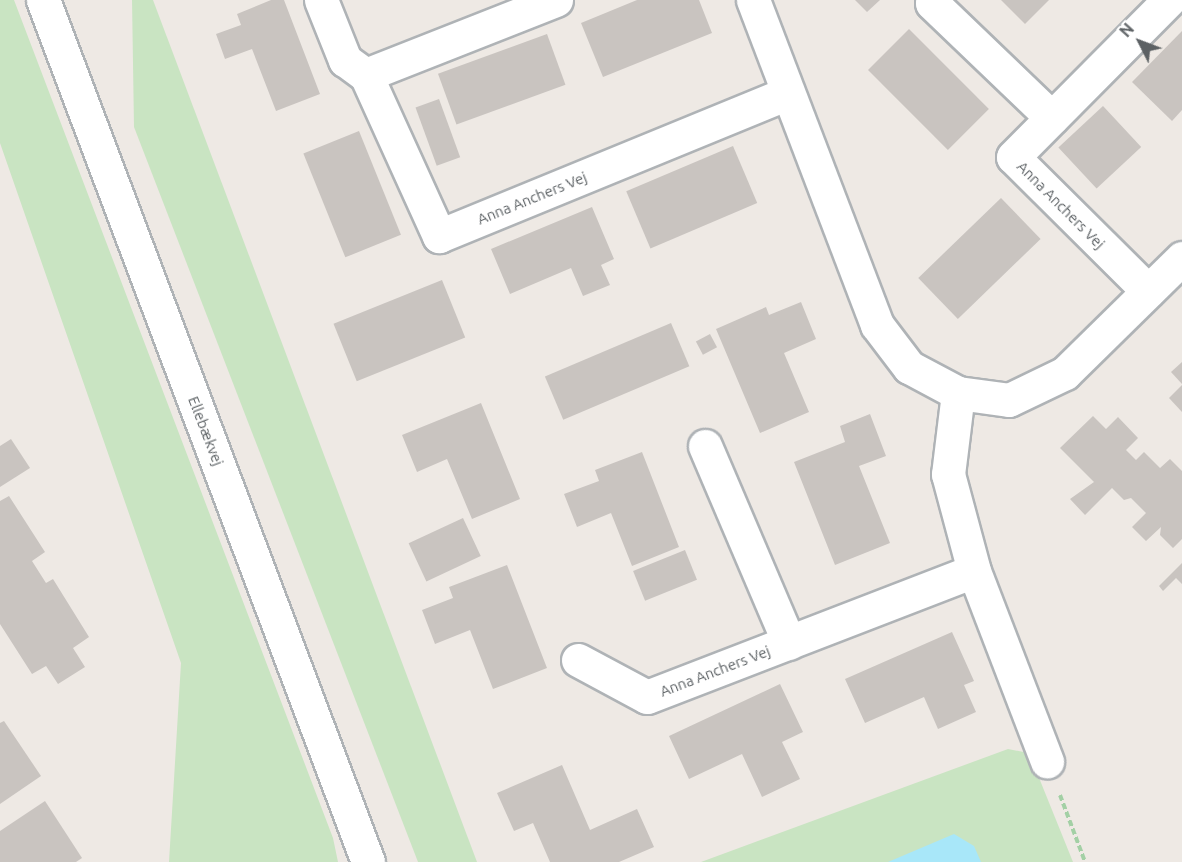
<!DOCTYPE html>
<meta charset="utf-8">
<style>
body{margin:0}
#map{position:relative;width:1182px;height:862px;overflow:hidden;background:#eee9e4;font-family:Ubuntu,sans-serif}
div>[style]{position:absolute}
.green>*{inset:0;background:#c9e4c2}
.water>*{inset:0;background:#a8e7f9}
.building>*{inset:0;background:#c9c4c0;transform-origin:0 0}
.path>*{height:4px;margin-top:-2px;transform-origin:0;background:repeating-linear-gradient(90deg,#a3d0a5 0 6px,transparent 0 9px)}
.roads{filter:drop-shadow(2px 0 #afb3b6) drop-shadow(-2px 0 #afb3b6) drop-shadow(0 2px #afb3b6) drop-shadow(0 -2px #afb3b6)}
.street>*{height:33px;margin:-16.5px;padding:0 16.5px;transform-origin:16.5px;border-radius:16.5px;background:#fff}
.secondary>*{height:33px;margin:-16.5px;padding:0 16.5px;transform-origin:16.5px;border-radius:16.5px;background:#fff}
span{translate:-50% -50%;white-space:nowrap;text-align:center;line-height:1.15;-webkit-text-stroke:4.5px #fff;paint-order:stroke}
.street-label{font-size:15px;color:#5c6164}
.north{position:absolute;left:1110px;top:12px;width:60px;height:60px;-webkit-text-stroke:4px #fff;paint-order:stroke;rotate:312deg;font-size:16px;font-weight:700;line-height:24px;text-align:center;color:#5c6164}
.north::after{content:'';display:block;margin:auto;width:21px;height:27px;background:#5c6164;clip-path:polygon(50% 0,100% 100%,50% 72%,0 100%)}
</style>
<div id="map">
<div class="green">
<i style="clip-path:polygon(0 0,14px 0,333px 838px,338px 862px,169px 862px,181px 663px,0 143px)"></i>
<i style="clip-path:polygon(132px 0,153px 0,477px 862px,418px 862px,134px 127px)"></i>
<i style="clip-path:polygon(1008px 749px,1029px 753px,1073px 862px,701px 862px)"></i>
</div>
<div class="water">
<i style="clip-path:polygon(954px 834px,974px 846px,981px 862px,888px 862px)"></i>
</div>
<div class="building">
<i style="clip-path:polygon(271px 0,284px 0,320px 94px,276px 111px,252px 49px,225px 59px,216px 34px,241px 25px,237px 14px)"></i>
<i style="clip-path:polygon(637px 0,699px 0,712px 33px,603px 77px,581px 23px)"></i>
<i style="clip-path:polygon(855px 0,880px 0,867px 12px)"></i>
<i style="clip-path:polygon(1001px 0,1049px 0,1025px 24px)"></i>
<i style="left:909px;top:29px;width:113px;height:58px;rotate:45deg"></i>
<i style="clip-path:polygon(1182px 31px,1182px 110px,1172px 121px,1132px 82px)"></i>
<i style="left:547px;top:34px;width:54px;height:116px;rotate:70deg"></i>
<i style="left:439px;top:99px;width:62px;height:25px;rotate:70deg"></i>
<i style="left:1103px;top:106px;width:56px;height:61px;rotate:47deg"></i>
<i style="left:359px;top:131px;width:112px;height:60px;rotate:68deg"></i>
<i style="left:733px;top:146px;width:62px;height:116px;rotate:67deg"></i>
<i style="left:1001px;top:198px;width:57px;height:115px;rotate:46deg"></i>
<i style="clip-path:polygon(592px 207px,614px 259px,601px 265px,610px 285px,583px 296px,571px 268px,510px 294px,491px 249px)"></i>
<i style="left:442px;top:280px;width:62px;height:117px;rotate:68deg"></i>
<i style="clip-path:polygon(801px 302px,816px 339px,784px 353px,809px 412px,760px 433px,716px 329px,766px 307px,769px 315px)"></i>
<i style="left:671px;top:323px;width:47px;height:137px;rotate:67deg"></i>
<i style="left:710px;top:334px;width:15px;height:16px;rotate:62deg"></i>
<i style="clip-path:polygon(1182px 362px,1182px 384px,1171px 372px)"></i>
<i style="clip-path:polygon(1182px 385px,1182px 412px,1169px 398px)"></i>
<i style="clip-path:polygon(481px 403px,520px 499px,472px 519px,447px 459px,417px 472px,402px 435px)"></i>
<i style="clip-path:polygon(870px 414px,886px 456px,859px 466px,890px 543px,835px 565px,794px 462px,845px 442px,840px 426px)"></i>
<i style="clip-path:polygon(1093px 416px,1106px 429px,1118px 417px,1138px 438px,1126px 450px,1136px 460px,1144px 452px,1160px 468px,1170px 459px,1182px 471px,1182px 539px,1173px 548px,1160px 535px,1161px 527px,1146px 541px,1132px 527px,1146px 513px,1131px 498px,1124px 500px,1112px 488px,1085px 515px,1070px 499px,1094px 482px,1060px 448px)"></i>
<i style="clip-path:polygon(11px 439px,30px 468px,0 487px,0 446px)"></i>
<i style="clip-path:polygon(642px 452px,679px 547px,632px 566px,611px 513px,577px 527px,564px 494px,599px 481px,595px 470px)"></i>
<i style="clip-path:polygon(9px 496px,45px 552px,32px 561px,46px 583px,53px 579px,89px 637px,73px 648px,85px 667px,58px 684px,46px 666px,32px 674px,0 624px,0 501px)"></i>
<i style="left:463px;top:518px;width:42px;height:60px;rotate:65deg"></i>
<i style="left:685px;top:550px;width:32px;height:56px;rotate:68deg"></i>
<i style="clip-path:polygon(1182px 563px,1182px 584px,1176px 578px,1163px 591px,1159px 586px)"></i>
<i style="clip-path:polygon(507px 565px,547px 668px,493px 689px,470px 630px,435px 644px,422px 610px,453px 598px,449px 587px)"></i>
<i style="clip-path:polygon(952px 632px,974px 681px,964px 685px,976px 712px,938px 729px,924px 697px,865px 723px,845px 679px)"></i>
<i style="clip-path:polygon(780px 684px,803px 732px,782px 742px,800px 779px,762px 797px,742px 754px,689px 779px,669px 736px)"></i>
<i style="clip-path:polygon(4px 721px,41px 776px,0 804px,0 723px)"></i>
<i style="clip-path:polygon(562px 765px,590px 830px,637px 809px,654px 847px,619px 862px,550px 862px,533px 823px,514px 831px,497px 793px)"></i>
<i style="clip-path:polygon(45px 801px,82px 858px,76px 862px,0 862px,0 831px)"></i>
</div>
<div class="path">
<i style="left:1060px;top:795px;width:72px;rotate:69.5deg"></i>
</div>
<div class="roads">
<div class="street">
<i style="left:321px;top:0;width:65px;rotate:68.2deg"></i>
<i style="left:345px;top:60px;width:26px;rotate:36deg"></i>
<i style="left:556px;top:0;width:204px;rotate:158.5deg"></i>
<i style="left:366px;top:75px;width:177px;rotate:65.6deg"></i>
<i style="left:439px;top:236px;width:377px;rotate:-22.3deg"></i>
<i style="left:753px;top:0;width:348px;rotate:69.1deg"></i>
<i style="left:877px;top:325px;width:53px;rotate:52.7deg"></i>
<i style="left:909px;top:367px;width:55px;rotate:28deg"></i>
<i style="left:958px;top:393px;width:51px;rotate:7.8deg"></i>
<i style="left:1009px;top:400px;width:62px;rotate:-25.7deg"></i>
<i style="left:1065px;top:373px;width:164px;rotate:-44.5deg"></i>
<i style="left:935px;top:0;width:4px;rotate:135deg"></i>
<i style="left:932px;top:3px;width:166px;rotate:43.8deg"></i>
<i style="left:1148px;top:291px;width:190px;rotate:-135.2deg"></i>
<i style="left:1013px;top:157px;width:221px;rotate:-45.2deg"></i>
<i style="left:958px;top:393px;width:82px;rotate:97deg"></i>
<i style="left:948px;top:474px;width:100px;rotate:75deg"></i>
<i style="left:974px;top:571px;width:204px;rotate:69deg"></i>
<i style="left:705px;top:446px;width:214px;rotate:66.9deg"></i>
<i style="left:578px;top:660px;width:78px;rotate:28.2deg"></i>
<i style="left:647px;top:697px;width:350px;rotate:-21.1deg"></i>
</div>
<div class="secondary">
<i style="left:43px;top:0;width:921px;rotate:69.34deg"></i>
</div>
</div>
<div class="street-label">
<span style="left:532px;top:198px;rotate:-22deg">Anna Anchers Vej</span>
<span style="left:1061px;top:205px;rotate:45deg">Anna Anchers Vej</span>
<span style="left:206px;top:431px;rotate:69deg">Ellebækvej</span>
<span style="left:715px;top:671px;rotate:-21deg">Anna Anchers Vej</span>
</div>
<div class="north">N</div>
</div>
